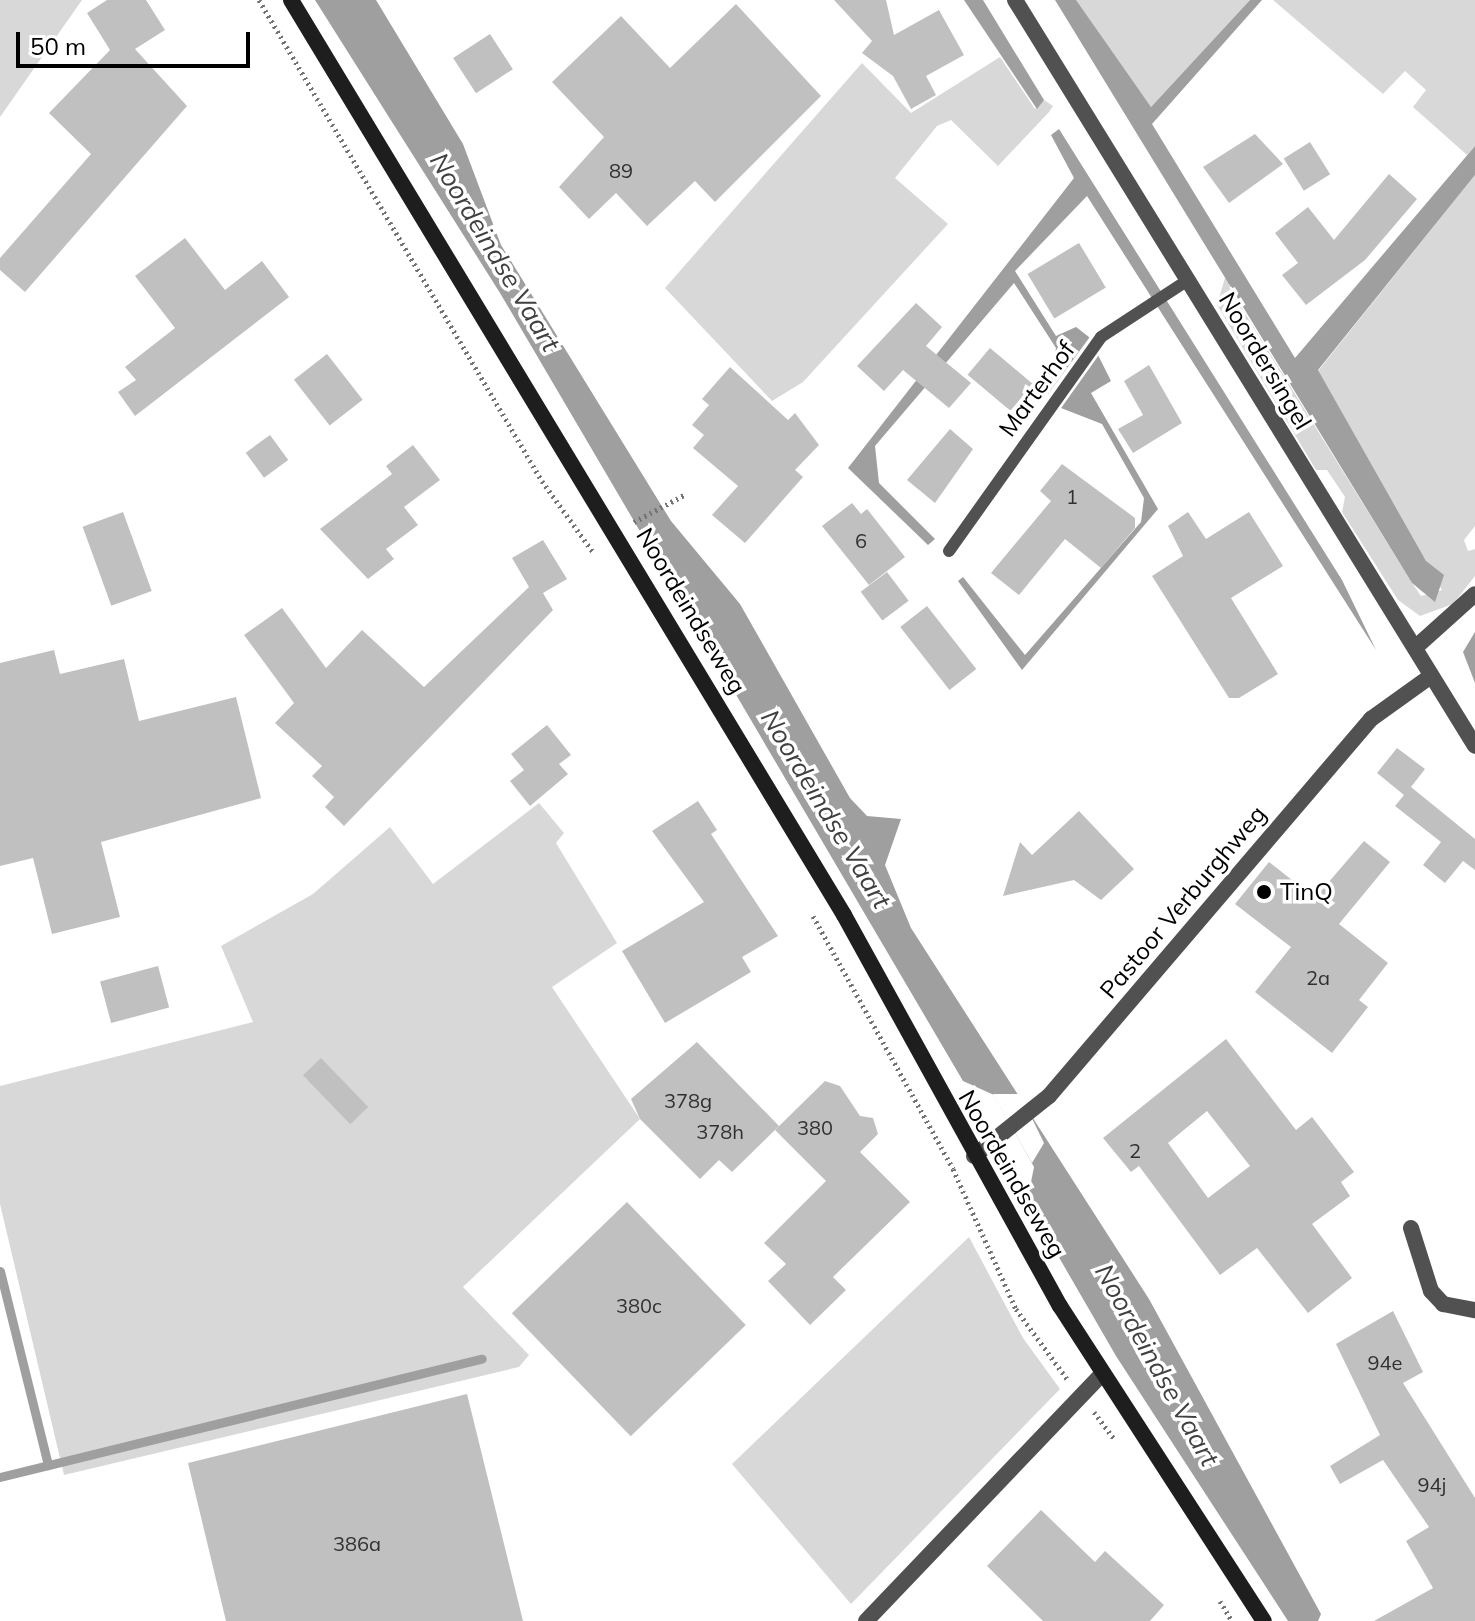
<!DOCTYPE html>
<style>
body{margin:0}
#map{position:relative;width:1475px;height:1621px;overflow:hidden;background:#fff;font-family:Mulish,sans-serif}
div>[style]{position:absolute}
.green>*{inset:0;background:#d8d8d8}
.water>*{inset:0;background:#9f9f9f}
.pier>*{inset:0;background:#fff}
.stream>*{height:9px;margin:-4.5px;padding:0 4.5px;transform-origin:4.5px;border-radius:4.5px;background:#9f9f9f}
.building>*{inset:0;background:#c0c0c0;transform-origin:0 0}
.path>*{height:5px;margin-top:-2.5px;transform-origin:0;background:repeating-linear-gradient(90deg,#737373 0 2px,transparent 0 6px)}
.lane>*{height:12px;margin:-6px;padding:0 6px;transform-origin:6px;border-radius:6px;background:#515151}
.street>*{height:16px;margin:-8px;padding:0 8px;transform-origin:8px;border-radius:8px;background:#515151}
.secondary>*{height:16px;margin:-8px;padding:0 8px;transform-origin:8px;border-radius:8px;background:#1e1e1e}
.dots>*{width:22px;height:22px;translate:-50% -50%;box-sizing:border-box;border:4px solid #fff;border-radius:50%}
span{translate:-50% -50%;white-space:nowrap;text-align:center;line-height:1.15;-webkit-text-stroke:7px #fff;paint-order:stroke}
.number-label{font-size:20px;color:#303030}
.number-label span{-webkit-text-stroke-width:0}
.street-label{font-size:24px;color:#000}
.poi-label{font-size:24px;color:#000}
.left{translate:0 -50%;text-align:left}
.water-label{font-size:26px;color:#404040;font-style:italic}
.scale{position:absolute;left:16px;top:32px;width:234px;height:36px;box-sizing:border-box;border:4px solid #000;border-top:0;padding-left:10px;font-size:24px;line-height:28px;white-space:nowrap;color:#000;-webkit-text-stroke:6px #fff;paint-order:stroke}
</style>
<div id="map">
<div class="green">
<i style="clip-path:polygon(0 0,82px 0,0 117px)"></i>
<i style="clip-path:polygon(1250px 0,1151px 107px,1075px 2px,1076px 0)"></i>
<i style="clip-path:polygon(1273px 0,1475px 0,1475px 146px,1467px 155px,1413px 107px,1426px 90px,1405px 71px,1383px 94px)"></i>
<i style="clip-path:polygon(1000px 57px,1035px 109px,1044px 100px,1053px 106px,1049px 112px,998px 166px,951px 120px,937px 126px,895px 178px,948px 224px,803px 382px,772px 401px,665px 288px,862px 63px,911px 113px)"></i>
<i style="clip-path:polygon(1475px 175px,1475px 526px,1464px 540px,1468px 551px,1475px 549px,1475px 576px,1453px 604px,1420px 616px,1398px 600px,1342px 512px,1345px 497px,1327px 470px,1316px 470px,1217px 305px,1227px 271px,1230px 289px,1412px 583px,1421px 596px,1442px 590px,1318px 371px)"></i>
<i style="clip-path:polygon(539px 803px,564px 833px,556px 843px,617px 943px,552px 987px,640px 1119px,463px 1287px,529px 1355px,519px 1367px,64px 1475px,0 1204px,0 1086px,253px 1022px,221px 946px,313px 894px,390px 827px,433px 884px)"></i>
<i style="clip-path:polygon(969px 1237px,1023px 1338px,1060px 1389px,851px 1604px,732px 1464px)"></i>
</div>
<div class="water">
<i style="clip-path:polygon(315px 0,376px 0,463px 144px,501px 245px,671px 521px,740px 604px,850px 798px,867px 816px,901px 819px,885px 865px,911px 928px,1149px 1299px,1321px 1614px,1318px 1621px,1288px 1621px,1116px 1356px,1027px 1202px,1034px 1167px,994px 1095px,963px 1081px,500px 293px)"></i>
<i style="clip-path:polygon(964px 0,983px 0,1044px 100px,1037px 109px)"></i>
<i style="clip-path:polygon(1055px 0,1076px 0,1151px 107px,1250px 0,1262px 0,1152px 124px,1295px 358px,1475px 146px,1475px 175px,1318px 370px,1426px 561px,1444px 575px,1435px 602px,1412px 583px)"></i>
<i style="clip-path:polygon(1059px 129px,1342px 580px,1376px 650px,1087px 196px,1015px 271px,1056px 336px,1076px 327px,1089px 337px,1111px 381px,1091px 393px,1158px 509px,1022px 670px,958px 581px,963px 577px,1025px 655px,1141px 522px,1144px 498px,1102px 424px,1061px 408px,1048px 394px,1056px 348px,1014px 283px,875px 446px,879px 483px,935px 539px,928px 545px,848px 468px,1074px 178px,1051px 135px)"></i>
<i style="clip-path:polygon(1475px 632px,1475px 683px,1463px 652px)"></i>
</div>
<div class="pier">
<i style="clip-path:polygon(1092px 334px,1101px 352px,1059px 411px,1048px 394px)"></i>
<i style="clip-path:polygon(993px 1094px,1020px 1094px,1044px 1143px,1032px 1163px)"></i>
</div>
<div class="stream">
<i style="left:0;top:1271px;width:200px;rotate:76.1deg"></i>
<i style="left:0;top:1477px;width:496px;rotate:-13.8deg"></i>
</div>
<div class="building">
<i style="clip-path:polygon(107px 0,146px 0,165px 30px,135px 49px,187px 106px,25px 292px,0 270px,0 258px,91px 154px,49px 113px,110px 50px,87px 13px)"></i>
<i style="clip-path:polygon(834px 0,886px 0,894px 35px,939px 10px,964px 55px,926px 76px,936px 95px,911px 109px,893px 76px,862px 53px,872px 41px)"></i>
<i style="clip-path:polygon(736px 4px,821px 96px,715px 202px,695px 181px,647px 226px,616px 193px,589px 219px,559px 187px,604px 137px,552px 82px,621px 16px,670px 68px)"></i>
<i style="left:490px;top:34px;width:42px;height:44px;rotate:57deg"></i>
<i style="clip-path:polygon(1255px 134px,1283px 164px,1229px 203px,1203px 167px)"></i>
<i style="left:1310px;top:142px;width:38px;height:31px;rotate:58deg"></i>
<i style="clip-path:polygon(1389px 174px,1417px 199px,1365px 260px,1306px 305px,1282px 275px,1298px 263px,1275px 233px,1308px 207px,1334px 240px)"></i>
<i style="clip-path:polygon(185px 238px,225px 290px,262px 261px,289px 297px,135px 416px,118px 392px,136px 380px,125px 367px,175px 328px,135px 276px)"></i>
<i style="left:1079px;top:243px;width:52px;height:60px;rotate:59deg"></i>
<i style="clip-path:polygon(916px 303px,942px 327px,926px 346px,971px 383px,949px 408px,903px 370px,884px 391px,857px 366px)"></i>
<i style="left:990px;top:348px;width:56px;height:35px;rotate:40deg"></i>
<i style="left:327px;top:354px;width:58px;height:42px;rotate:52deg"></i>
<i style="clip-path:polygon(1149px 365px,1182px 423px,1133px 453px,1118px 429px,1143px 415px,1124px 381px)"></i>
<i style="clip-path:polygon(730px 367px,788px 420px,795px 413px,819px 445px,795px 470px,803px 477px,745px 543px,712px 515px,738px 486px,693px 448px,704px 435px,692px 425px,709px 405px,702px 399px)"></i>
<i style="clip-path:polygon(950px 429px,973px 449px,935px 503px,907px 480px)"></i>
<i style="left:270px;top:435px;width:31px;height:30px;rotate:54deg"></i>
<i style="clip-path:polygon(413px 445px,440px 480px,404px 507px,418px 525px,386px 549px,394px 559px,368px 579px,320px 529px,392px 474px,386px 466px)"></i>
<i style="clip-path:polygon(1062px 464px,1135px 518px,1135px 528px,1101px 568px,1065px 539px,1019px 595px,991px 573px,1051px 501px,1040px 491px)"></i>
<i style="clip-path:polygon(852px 503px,861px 514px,867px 509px,905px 557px,869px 585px,822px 526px)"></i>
<i style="left:123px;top:512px;width:84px;height:43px;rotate:70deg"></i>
<i style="clip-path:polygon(1188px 512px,1206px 539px,1249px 512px,1283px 566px,1231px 598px,1278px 674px,1239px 698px,1229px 698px,1152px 576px,1183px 556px,1168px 526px)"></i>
<i style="clip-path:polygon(543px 540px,567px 579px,543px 593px,553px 610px,344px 826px,325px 807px,334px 797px,312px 776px,322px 766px,275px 723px,294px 703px,244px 635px,282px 608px,326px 668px,362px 630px,424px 687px,529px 587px,512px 558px)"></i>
<i style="left:887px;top:572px;width:36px;height:33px;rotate:53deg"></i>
<i style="left:927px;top:606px;width:80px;height:34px;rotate:52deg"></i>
<i style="clip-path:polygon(54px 650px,60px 674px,124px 659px,139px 721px,236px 697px,261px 798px,101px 842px,120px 917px,52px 934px,33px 858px,0 866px,0 663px)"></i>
<i style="clip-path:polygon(547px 725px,571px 755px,559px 764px,568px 774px,530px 806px,510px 781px,524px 770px,511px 754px)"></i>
<i style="clip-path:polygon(1397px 748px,1425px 769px,1411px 787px,1475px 839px,1475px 870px,1463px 861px,1445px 883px,1423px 865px,1441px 842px,1395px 806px,1404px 795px,1377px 773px)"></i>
<i style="clip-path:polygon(698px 801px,717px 830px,711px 834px,778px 936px,742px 957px,751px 972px,665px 1023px,622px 951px,704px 902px,652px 831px)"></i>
<i style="clip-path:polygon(1079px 811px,1134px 869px,1101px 900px,1074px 880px,1003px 896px,1020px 842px,1032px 855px)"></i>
<i style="clip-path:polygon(1364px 841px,1390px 862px,1339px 924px,1388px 963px,1359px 1000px,1368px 1007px,1332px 1053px,1255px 992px,1291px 947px,1235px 904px,1269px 862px,1315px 898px)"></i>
<i style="left:158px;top:966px;width:43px;height:60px;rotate:75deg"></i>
<i style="clip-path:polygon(evenodd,1226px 1039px,1296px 1130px,1312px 1117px,1354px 1172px,1341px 1182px,1350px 1196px,1312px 1224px,1352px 1278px,1308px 1313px,1257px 1248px,1220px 1275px,1139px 1166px,1131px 1172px,1103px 1138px,1226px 1039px,1207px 1111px,1250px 1166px,1208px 1198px,1168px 1143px,1207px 1111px)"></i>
<i style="clip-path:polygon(697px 1042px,779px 1126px,732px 1172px,719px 1160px,700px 1179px,640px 1119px,631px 1099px)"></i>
<i style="left:321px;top:1058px;width:68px;height:25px;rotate:46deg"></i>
<i style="clip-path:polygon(825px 1081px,840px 1086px,860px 1116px,873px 1118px,878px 1134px,860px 1152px,910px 1202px,833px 1277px,846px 1290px,810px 1325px,768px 1281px,786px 1264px,764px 1243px,826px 1181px,775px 1130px)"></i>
<i style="left:627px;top:1202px;width:171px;height:160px;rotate:46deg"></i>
<i style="clip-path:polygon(1393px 1311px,1423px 1372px,1403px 1383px,1475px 1498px,1475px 1621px,1374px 1621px,1433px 1588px,1406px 1541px,1429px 1527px,1383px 1460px,1340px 1484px,1330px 1466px,1380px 1435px,1336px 1344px)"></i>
<i style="clip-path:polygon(467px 1394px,523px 1621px,226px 1621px,188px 1463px)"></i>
<i style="clip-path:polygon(1041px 1510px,1095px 1562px,1105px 1551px,1164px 1605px,1150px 1621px,1043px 1621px,987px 1566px)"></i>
</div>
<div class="path">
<i style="left:259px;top:0;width:558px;rotate:59.53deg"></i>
<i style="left:542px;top:481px;width:87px;rotate:54.3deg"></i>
<i style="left:634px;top:522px;width:59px;rotate:-28.3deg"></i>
<i style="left:813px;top:916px;width:289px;rotate:61deg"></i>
<i style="left:953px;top:1169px;width:154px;rotate:65.8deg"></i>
<i style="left:1016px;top:1309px;width:87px;rotate:53.9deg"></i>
<i style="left:1094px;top:1412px;width:34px;rotate:53deg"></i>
<i style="left:1220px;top:1601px;width:23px;rotate:59deg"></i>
</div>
<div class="lane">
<i style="left:949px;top:551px;width:262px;rotate:-54.6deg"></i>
<i style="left:1101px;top:337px;width:104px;rotate:-33.2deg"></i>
</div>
<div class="street">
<i style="left:1015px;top:0;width:876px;rotate:58.34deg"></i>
<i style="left:1416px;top:647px;width:79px;rotate:-41.9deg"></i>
<i style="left:974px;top:1156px;width:96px;rotate:-38.7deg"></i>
<i style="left:1049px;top:1096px;width:496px;rotate:-49.5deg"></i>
<i style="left:1371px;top:719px;width:70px;rotate:-35.7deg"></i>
<i style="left:1411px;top:1228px;width:66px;rotate:72.4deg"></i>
<i style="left:1431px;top:1291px;width:18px;rotate:47deg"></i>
<i style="left:1443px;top:1304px;width:33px;rotate:11deg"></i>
<i style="left:866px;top:1621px;width:343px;rotate:-46.3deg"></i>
</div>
<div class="secondary">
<i style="left:291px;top:0;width:1069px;rotate:58.85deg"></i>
<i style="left:844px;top:915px;width:447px;rotate:61.1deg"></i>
<i style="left:1060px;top:1306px;width:375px;rotate:57.1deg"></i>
</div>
<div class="dots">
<i style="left:1264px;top:892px;background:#000"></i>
</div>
<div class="number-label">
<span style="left:621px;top:170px">89</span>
<span style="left:1072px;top:496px">1</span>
<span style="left:861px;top:540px">6</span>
<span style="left:1318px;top:977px">2a</span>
<span style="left:688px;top:1100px">378g</span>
<span style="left:815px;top:1127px">380</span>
<span style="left:720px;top:1131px">378h</span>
<span style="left:1135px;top:1150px">2</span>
<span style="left:639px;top:1305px">380c</span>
<span style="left:1385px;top:1362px">94e</span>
<span style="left:1432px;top:1484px">94j</span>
<span style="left:357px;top:1543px">386a</span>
</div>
<div class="street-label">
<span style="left:1265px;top:361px;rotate:59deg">Noordersingel</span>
<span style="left:1037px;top:389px;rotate:-54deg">Marterhof</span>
<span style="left:691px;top:611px;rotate:59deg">Noordeindseweg</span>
<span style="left:1183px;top:902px;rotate:-50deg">Pastoor Verburghweg</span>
<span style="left:1012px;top:1174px;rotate:60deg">Noordeindseweg</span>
</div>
<div class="poi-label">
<span class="left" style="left:1280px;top:892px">TinQ</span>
</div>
<div class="water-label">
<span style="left:495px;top:252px;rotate:59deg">Noordeindse Vaart</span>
<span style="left:826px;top:809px;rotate:59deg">Noordeindse Vaart</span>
<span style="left:1157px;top:1365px;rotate:61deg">Noordeindse Vaart</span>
</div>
<div class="scale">50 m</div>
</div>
